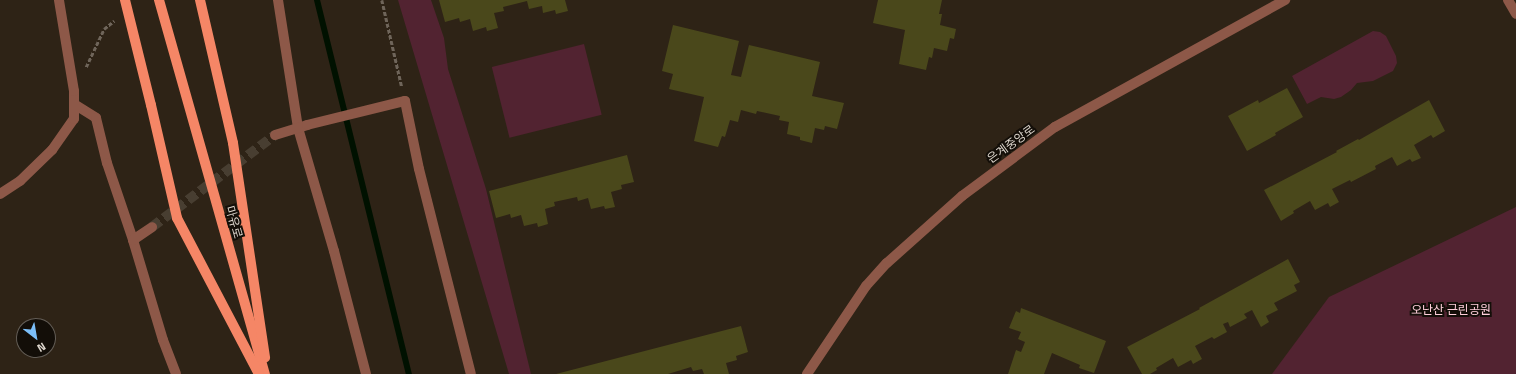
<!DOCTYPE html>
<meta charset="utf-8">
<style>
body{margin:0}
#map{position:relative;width:1516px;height:374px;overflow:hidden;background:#2e2316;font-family:"Titillium Web","Noto Sans KR",sans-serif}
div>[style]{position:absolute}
.green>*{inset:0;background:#522331;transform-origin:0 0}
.stream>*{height:6px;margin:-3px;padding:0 3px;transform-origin:3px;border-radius:3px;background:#010}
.building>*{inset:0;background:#4a481b}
.minor-tunnel>*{height:10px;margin-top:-5px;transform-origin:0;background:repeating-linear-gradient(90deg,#483e31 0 10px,transparent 0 15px)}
.path>*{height:2.5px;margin-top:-1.25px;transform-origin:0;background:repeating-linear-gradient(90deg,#6f655a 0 4px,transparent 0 6px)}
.minor>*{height:10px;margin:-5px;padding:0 5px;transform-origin:5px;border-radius:5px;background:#8d5848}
.major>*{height:10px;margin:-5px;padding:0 5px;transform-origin:5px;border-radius:5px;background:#f58666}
.major-bridge>*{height:10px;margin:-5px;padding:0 5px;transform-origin:5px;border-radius:5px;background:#f58666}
span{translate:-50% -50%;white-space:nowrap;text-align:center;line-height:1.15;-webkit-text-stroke:4px #130e08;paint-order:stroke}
.street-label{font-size:12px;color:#ddd6cd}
.park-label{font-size:12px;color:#feceda}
.north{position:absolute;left:16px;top:318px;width:40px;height:40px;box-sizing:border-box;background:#130e08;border:1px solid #645e57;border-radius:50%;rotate:149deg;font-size:11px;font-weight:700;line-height:16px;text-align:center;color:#ddd6cd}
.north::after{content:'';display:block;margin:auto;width:14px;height:18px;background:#7bbef8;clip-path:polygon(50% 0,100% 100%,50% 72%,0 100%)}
</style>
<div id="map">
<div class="green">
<i style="clip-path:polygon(398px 0,431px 0,444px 38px,448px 69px,486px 189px,531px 374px,509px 374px)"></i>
<i style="clip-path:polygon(1373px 31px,1380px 32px,1386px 36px,1396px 56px,1397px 63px,1393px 71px,1373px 81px,1357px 83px,1351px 90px,1341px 97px,1334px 99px,1321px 97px,1307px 104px,1292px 76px)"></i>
<i style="left:584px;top:44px;width:73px;height:95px;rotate:76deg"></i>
<i style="clip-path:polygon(1516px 207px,1516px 374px,1272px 374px,1329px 297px)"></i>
</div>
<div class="stream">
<i style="left:317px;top:0;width:385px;rotate:76.2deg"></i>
</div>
<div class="building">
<i style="clip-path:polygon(439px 0,565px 0,568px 11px,556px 14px,555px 10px,543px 13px,542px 6px,529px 9px,527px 1px,503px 7px,504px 11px,494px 13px,498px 28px,487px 31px,486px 27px,473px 31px,470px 19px,460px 22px,459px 18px,445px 22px)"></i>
<i style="clip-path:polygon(878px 0,942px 0,939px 14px,942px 14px,940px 25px,956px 29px,954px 39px,950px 38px,947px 51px,934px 48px,932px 58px,929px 57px,926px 70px,899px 64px,905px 30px,873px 23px)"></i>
<i style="clip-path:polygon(673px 25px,739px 41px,731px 75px,741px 77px,749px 45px,820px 62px,812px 96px,844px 103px,837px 129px,825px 126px,824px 130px,815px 128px,812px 143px,800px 140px,800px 137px,787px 134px,789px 122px,779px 120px,780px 116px,757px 111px,756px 114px,741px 110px,738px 122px,730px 120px,725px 137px,722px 136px,718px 147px,694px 141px,704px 97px,669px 89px,673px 74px,662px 71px)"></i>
<i style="clip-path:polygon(1287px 88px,1303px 117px,1275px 133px,1276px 135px,1247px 151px,1228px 116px,1258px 100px,1259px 103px)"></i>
<i style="clip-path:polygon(1429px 100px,1445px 131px,1433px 138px,1431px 135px,1414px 145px,1421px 158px,1412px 162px,1410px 159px,1397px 166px,1392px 157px,1375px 166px,1376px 169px,1351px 182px,1350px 180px,1332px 189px,1339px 202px,1330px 207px,1328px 203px,1315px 210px,1310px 201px,1293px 211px,1294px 213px,1281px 221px,1264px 190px,1337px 152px,1336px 151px,1358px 139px,1359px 140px)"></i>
<i style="clip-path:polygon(627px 155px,634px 182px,621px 185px,622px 189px,611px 192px,615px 207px,605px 209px,604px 206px,591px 209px,588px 198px,578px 201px,577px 197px,554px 202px,555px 206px,545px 209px,548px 224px,538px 227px,537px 223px,524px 226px,521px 215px,511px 218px,510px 214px,496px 218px,489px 191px)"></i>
<i style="clip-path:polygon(1288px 259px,1300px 282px,1294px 285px,1297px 291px,1274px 303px,1278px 310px,1266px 316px,1269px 322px,1261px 327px,1252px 310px,1244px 314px,1247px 318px,1230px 327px,1228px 322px,1223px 324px,1227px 332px,1214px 339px,1212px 337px,1195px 346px,1202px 359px,1193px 364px,1191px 360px,1178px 367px,1173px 358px,1156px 368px,1157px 370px,1150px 374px,1142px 374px,1127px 347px,1200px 309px,1199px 308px)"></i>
<i style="clip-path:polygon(1021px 308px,1106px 341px,1094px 373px,1079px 368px,1080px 365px,1052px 353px,1044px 374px,1008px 374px,1016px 350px,1021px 352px,1025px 342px,1018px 339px,1021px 332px,1009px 328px,1016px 311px,1020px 313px)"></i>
<i style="clip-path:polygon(741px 326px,748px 352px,736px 356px,737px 360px,726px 363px,729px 374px,704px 374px,702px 369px,693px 371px,691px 367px,668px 374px,556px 374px)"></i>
</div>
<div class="minor-tunnel">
<i style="left:152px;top:227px;width:154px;rotate:-36.8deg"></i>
</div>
<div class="path">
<i style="left:382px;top:0;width:89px;rotate:77.1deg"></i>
<i style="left:86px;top:67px;width:42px;rotate:-64.7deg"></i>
<i style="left:104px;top:29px;width:13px;rotate:-39deg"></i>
</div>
<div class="minor">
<i style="left:278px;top:0;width:130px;rotate:81.1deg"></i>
<i style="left:298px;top:128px;width:128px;rotate:73.7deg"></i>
<i style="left:334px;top:251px;width:127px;rotate:75.4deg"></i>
<i style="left:1508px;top:0;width:16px;rotate:60deg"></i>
<i style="left:74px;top:104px;width:26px;rotate:32deg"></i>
<i style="left:96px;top:118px;width:46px;rotate:76.3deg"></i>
<i style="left:107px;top:163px;width:81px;rotate:71.3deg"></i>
<i style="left:133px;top:240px;width:104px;rotate:73.3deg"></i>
<i style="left:163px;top:340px;width:36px;rotate:69deg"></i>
<i style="left:275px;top:135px;width:34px;rotate:-17deg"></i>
<i style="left:307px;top:125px;width:101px;rotate:-13.8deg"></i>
<i style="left:405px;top:101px;width:69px;rotate:78.4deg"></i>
<i style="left:419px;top:169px;width:211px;rotate:75.8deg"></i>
<i style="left:0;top:194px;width:24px;rotate:-33deg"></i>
<i style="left:20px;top:181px;width:45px;rotate:-44.1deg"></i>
<i style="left:52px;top:150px;width:38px;rotate:-55deg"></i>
<i style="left:74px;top:119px;width:28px;rotate:-90deg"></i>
<i style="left:74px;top:91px;width:92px;rotate:-99.4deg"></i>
<i style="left:133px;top:240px;width:23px;rotate:-34deg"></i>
<i style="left:807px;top:374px;width:106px;rotate:-56.2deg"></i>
<i style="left:866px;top:286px;width:31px;rotate:-48deg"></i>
<i style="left:887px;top:263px;width:101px;rotate:-41.8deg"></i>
<i style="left:962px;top:196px;width:116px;rotate:-36.6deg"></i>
<i style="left:1055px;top:127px;width:263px;rotate:-28.9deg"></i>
</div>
<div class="major">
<i style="left:159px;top:0;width:389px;rotate:74.2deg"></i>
<i style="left:200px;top:0;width:147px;rotate:77deg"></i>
<i style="left:233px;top:143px;width:217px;rotate:81.5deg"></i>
<i style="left:151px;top:105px;width:116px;rotate:77deg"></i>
<i style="left:177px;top:218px;width:176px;rotate:62.3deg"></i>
</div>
<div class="major-bridge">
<i style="left:125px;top:0;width:108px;rotate:76.1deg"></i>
</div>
<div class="street-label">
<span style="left:1011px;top:144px;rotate:-36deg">은계중앙로</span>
<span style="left:234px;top:222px;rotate:74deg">마유로</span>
</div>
<div class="park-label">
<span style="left:1451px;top:310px">오난산 근린공원</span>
</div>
<div class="north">N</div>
</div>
